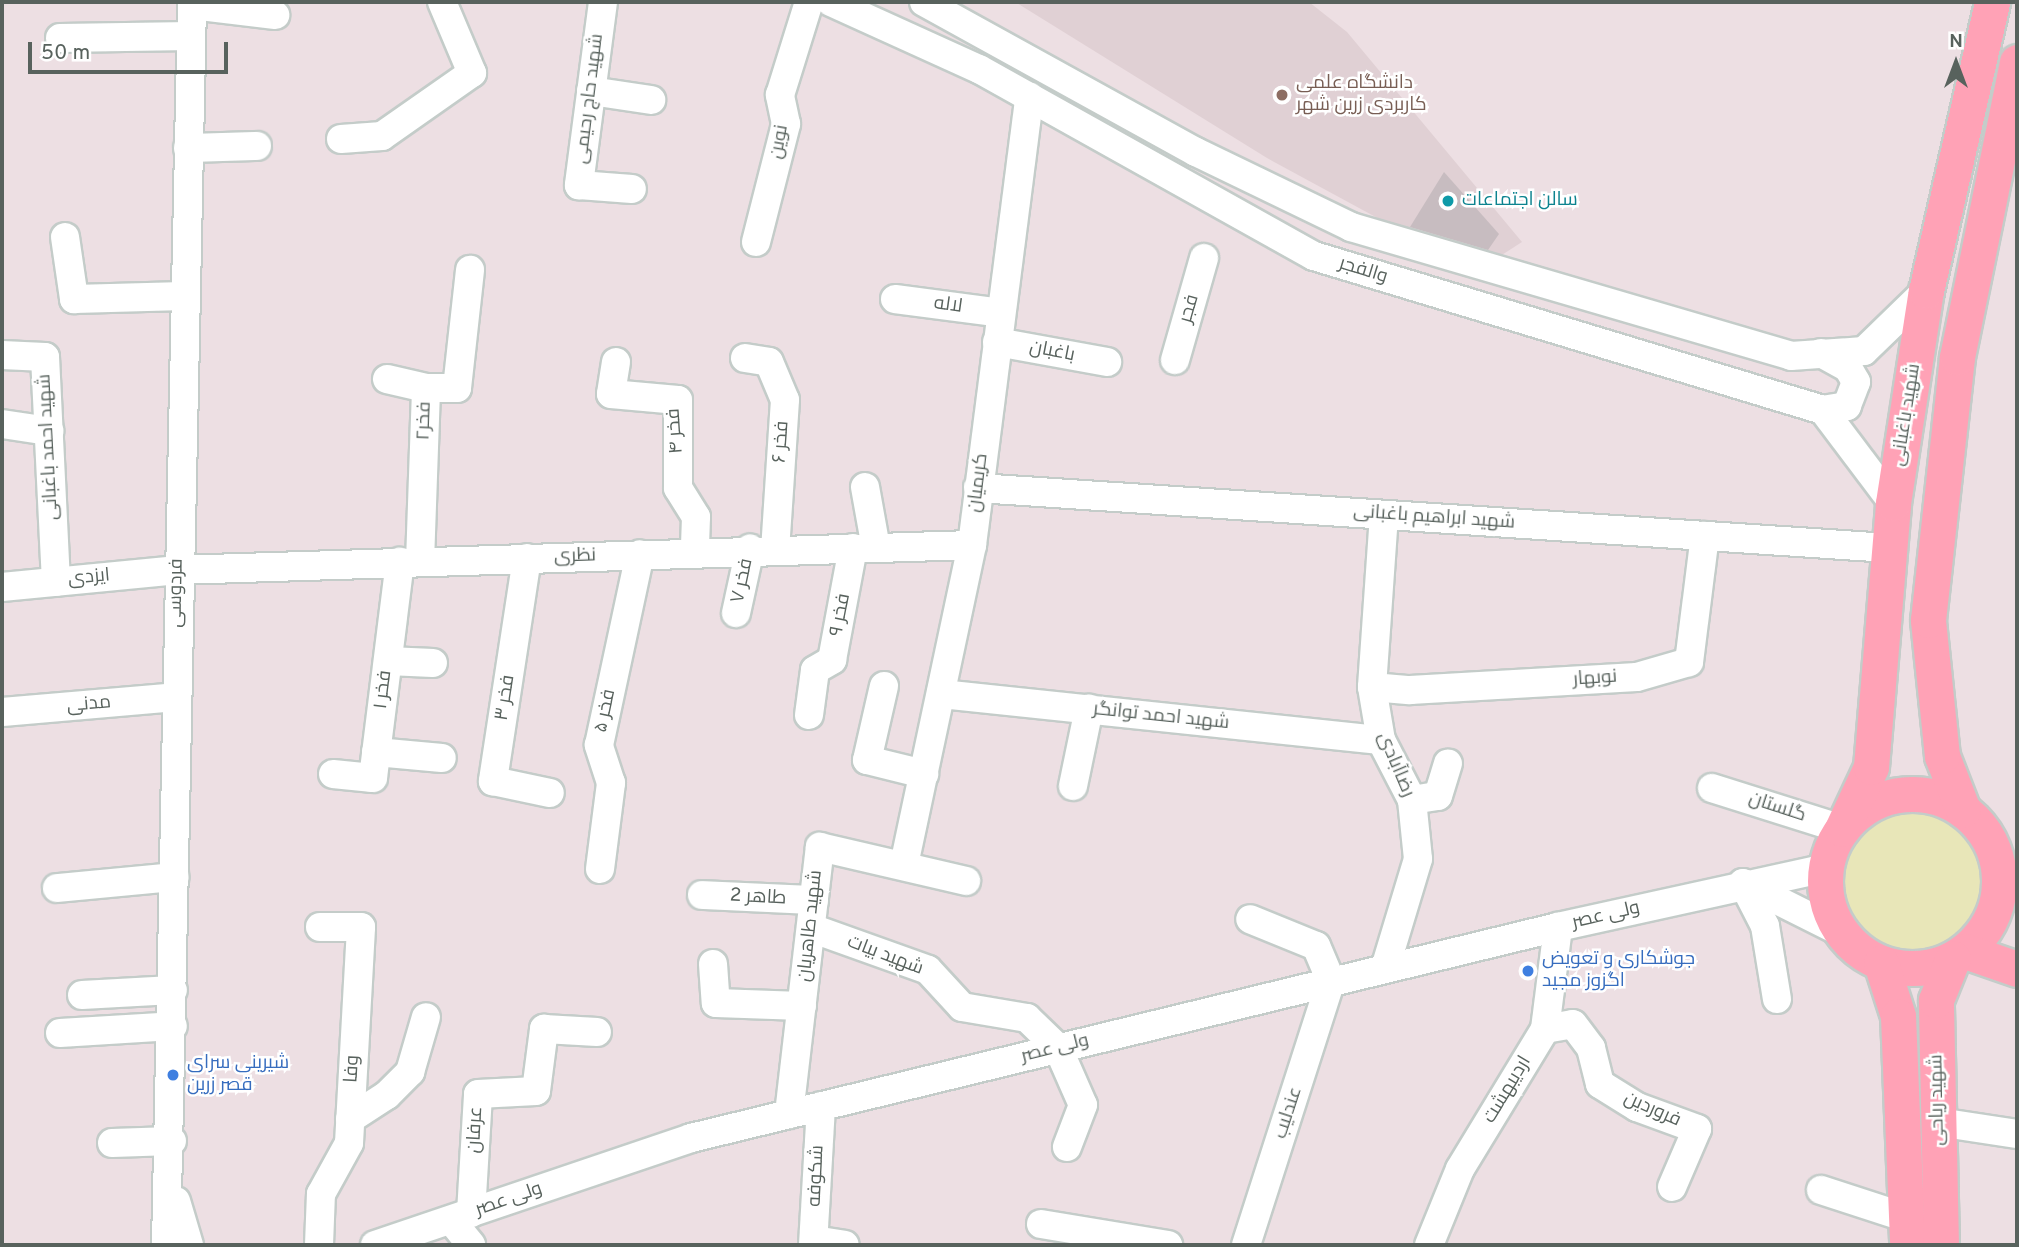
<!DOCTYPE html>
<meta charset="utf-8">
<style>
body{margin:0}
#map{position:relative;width:2019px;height:1247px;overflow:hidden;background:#eddfe3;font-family:Overpass,Cairo,sans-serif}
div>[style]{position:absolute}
.education>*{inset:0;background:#e0d0d4}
.green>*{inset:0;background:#e8e6b8}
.round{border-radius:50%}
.building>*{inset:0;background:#c7bcc0}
.roads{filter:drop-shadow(2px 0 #c4ccc9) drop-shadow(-2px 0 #c4ccc9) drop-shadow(0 2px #c4ccc9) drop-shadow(0 -2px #c4ccc9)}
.minor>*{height:28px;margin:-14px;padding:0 14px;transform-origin:14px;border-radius:14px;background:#fff}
.major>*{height:35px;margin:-17.5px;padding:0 17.5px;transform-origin:17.5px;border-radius:17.5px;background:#ffa2b6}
.major>.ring{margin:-17.5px;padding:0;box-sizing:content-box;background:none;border:35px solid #ffa2b6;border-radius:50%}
.dots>*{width:19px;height:19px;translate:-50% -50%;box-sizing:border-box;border:4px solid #fff;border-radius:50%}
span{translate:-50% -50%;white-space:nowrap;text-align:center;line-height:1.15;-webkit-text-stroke:5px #fff;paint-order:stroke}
.education-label{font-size:19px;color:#785e54}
.left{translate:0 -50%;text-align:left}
.street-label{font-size:19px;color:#58625d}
.culture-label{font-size:19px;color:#0d838f}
.shop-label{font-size:19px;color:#366cbe}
.frame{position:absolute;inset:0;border:4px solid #58625d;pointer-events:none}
.north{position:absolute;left:1921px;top:28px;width:70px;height:70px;-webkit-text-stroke:5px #fff;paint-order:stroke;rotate:0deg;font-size:19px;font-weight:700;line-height:28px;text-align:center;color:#58625d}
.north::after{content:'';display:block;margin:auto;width:24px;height:32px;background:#58625d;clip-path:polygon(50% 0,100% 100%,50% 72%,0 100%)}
.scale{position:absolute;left:28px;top:42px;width:200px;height:32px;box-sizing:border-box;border:4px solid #58625d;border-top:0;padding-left:9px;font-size:21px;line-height:24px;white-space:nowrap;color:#58625d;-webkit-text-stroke:5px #fff;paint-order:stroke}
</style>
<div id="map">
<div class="education">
<i style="clip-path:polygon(1015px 2px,1309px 2px,1347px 32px,1522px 242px,1494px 260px,1407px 234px,1267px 158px)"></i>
</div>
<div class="green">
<i class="round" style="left:1841px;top:809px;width:142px;height:142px"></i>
</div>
<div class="building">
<i style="clip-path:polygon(1444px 172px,1499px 234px,1488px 250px,1410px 227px)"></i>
</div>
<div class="roads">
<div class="minor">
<i style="left:603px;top:2px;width:185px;rotate:97.5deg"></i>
<i style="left:579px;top:185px;width:53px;rotate:4.3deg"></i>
<i style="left:831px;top:2px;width:162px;rotate:24.4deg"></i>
<i style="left:979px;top:69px;width:384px;rotate:29.2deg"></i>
<i style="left:1314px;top:256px;width:532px;rotate:16.83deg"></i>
<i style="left:1823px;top:410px;width:116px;rotate:53deg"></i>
<i style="left:924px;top:2px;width:311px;rotate:28.9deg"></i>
<i style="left:1196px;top:152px;width:172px;rotate:25.8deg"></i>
<i style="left:1351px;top:227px;width:459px;rotate:16.3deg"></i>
<i style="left:1791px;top:356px;width:73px;rotate:-3.9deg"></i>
<i style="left:1864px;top:351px;width:86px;rotate:-44.1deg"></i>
<i style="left:192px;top:5px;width:84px;rotate:6.9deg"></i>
<i style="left:60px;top:38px;width:131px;rotate:-0.9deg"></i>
<i style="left:591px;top:91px;width:61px;rotate:8.5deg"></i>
<i style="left:341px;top:139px;width:41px;rotate:-4.2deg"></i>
<i style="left:382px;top:136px;width:110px;rotate:-35deg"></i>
<i style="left:472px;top:73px;width:77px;rotate:-112.9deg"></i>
<i style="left:188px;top:148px;width:69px;rotate:-1.7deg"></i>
<i style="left:65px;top:237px;width:63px;rotate:81.7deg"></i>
<i style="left:74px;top:299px;width:110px;rotate:-1.6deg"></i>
<i style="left:756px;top:242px;width:122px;rotate:-75.7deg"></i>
<i style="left:786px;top:124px;width:30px;rotate:-102deg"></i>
<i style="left:780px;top:95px;width:97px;rotate:-72.7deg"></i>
<i style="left:895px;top:299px;width:107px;rotate:7.5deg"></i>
<i style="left:997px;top:342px;width:112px;rotate:10.3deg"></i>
<i style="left:1821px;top:353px;width:31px;rotate:29deg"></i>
<i style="left:1848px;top:368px;width:16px;rotate:60deg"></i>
<i style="left:1856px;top:382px;width:26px;rotate:111deg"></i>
<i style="left:1847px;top:406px;width:24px;rotate:171deg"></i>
<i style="left:2px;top:355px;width:43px;rotate:2.7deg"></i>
<i style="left:45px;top:357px;width:225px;rotate:87.2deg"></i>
<i style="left:745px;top:358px;width:24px;rotate:9deg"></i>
<i style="left:769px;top:362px;width:41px;rotate:67.2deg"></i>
<i style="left:785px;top:400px;width:149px;rotate:93.8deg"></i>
<i style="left:1175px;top:360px;width:106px;rotate:-74.1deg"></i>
<i style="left:616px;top:362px;width:32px;rotate:99deg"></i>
<i style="left:611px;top:394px;width:67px;rotate:5.1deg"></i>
<i style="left:678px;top:400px;width:88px;rotate:90deg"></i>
<i style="left:678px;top:488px;width:34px;rotate:58deg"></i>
<i style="left:696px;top:517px;width:35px;rotate:92deg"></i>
<i style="left:387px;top:379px;width:40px;rotate:13deg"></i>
<i style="left:2px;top:424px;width:48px;rotate:8.5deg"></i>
<i style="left:865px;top:487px;width:62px;rotate:79.8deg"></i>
<i style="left:978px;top:488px;width:913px;rotate:3.77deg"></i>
<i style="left:1384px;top:515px;width:172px;rotate:94deg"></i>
<i style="left:1372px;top:687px;width:54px;rotate:80.4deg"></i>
<i style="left:1381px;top:740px;width:68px;rotate:62.7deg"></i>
<i style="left:1412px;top:800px;width:59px;rotate:84.2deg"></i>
<i style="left:1418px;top:859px;width:114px;rotate:106.8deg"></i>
<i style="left:527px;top:558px;width:226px;rotate:98.7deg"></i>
<i style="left:493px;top:781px;width:58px;rotate:11.9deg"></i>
<i style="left:420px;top:562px;width:174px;rotate:-88deg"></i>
<i style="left:426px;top:388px;width:31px"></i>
<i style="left:457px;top:388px;width:119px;rotate:-83.7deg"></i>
<i style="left:2px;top:587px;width:176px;rotate:-5.5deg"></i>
<i style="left:177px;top:570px;width:795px;rotate:-1.8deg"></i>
<i style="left:736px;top:613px;width:66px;rotate:-77.7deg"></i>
<i style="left:388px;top:661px;width:45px;rotate:2.5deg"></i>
<i style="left:884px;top:686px;width:76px;rotate:102.9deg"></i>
<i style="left:867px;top:760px;width:59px;rotate:13.8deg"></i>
<i style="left:1372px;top:687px;width:38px;rotate:5deg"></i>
<i style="left:1410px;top:690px;width:227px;rotate:-3.3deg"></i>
<i style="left:1637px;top:677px;width:54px;rotate:-16.1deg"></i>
<i style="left:1689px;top:662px;width:127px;rotate:-82.8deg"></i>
<i style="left:941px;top:694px;width:442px;rotate:6deg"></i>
<i style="left:2px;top:712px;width:175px;rotate:-4.9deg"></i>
<i style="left:809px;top:715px;width:45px;rotate:-82.4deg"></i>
<i style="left:815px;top:670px;width:20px;rotate:-30deg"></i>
<i style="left:832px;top:660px;width:114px;rotate:-79.4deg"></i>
<i style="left:376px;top:752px;width:66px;rotate:5.2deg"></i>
<i style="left:333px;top:774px;width:40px;rotate:5.7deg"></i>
<i style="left:373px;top:778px;width:218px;rotate:-82.9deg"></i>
<i style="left:1073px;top:786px;width:79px;rotate:-78.3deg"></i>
<i style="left:1712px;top:788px;width:136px;rotate:17.5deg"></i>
<i style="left:1412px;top:800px;width:26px;rotate:-9deg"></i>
<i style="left:1438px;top:796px;width:34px;rotate:-73deg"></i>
<i style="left:904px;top:865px;width:327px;rotate:-78deg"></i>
<i style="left:972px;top:545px;width:452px;rotate:-82.7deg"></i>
<i style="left:600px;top:869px;width:87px;rotate:-82.7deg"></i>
<i style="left:611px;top:783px;width:40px;rotate:-108deg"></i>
<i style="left:599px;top:745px;width:195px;rotate:-77.9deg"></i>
<i style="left:1743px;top:883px;width:48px;rotate:62.9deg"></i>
<i style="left:1765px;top:926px;width:74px;rotate:80.7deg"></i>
<i style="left:1743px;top:883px;width:110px;rotate:26.6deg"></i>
<i style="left:57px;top:888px;width:118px;rotate:-5.4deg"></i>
<i style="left:702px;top:895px;width:112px;rotate:2.6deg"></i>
<i style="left:811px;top:928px;width:124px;rotate:19.7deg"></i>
<i style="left:928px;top:970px;width:50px;rotate:47.4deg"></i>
<i style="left:962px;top:1007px;width:66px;rotate:9.6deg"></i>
<i style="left:1027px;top:1018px;width:43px;rotate:44.1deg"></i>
<i style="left:1058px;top:1048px;width:62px;rotate:66.3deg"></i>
<i style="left:1083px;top:1105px;width:45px;rotate:110.9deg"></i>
<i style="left:713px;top:964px;width:39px;rotate:86deg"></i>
<i style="left:716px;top:1003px;width:86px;rotate:2deg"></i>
<i style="left:82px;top:995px;width:91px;rotate:-3.1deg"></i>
<i style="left:1545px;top:1029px;width:28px;rotate:-10deg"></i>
<i style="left:1573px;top:1024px;width:30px;rotate:53deg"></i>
<i style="left:1591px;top:1048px;width:37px;rotate:76deg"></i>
<i style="left:1600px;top:1084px;width:44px;rotate:31.9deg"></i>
<i style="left:1637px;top:1107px;width:64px;rotate:20.1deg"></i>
<i style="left:1697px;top:1129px;width:63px;rotate:113.3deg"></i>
<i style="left:60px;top:1033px;width:113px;rotate:-3.5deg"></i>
<i style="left:789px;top:1114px;width:269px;rotate:-83.4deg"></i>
<i style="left:820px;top:847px;width:150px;rotate:13.1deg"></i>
<i style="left:350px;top:1119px;width:44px;rotate:-33deg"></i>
<i style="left:387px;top:1095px;width:33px;rotate:-45deg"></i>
<i style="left:410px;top:1072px;width:57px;rotate:-73.8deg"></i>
<i style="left:1938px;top:1122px;width:80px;rotate:8.6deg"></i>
<i style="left:112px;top:1143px;width:60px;rotate:-1.9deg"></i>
<i style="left:1821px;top:1190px;width:90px;rotate:18deg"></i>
<i style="left:176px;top:1201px;width:46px;rotate:73.5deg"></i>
<i style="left:471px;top:1213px;width:119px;rotate:-86.6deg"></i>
<i style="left:478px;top:1094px;width:58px;rotate:-3deg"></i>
<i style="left:536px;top:1091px;width:63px;rotate:-82.6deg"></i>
<i style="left:544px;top:1029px;width:53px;rotate:3.2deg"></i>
<i style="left:451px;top:1220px;width:32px;rotate:51deg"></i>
<i style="left:1041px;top:1224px;width:129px;rotate:9.4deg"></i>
<i style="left:814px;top:1240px;width:31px;rotate:9deg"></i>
<i style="left:166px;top:1245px;width:1243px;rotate:-88.8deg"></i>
<i style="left:319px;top:1245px;width:51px;rotate:-87.8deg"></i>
<i style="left:321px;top:1194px;width:58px;rotate:-61.2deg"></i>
<i style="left:349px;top:1143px;width:216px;rotate:-86.8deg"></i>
<i style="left:361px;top:927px;width:41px;rotate:180deg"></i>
<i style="left:375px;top:1245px;width:334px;rotate:-18.7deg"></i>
<i style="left:691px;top:1138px;width:892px;rotate:-13.68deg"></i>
<i style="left:1558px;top:927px;width:274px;rotate:-12.4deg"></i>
<i style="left:813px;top:1245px;width:139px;rotate:-86.7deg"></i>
<i style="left:1246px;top:1245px;width:277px;rotate:-72.2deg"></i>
<i style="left:1331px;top:981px;width:38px;rotate:-113deg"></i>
<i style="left:1316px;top:946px;width:71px;rotate:-157.8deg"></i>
<i style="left:1429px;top:1245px;width:82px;rotate:-67.8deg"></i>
<i style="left:1460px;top:1169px;width:164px;rotate:-58.7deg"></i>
<i style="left:1545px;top:1029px;width:103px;rotate:-82.7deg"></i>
</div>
<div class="major">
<i class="ring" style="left:1825px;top:794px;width:139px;height:139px"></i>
<i style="left:1963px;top:810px;width:58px;rotate:-111.3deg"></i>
<i style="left:1942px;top:756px;width:137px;rotate:-95.9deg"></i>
<i style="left:1928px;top:620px;width:265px;rotate:-83.7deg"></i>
<i style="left:1957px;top:357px;width:301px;rotate:-78.5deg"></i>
<i style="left:1842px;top:829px;width:68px;rotate:-64.9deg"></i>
<i style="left:1871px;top:767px;width:265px;rotate:-85.2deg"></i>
<i style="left:1893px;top:503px;width:215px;rotate:-81.2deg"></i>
<i style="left:1926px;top:291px;width:296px;rotate:-77.1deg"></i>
<i style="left:1965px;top:951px;width:55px;rotate:19.1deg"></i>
<i style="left:1881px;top:963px;width:56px;rotate:72.2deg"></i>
<i style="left:1898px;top:1016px;width:229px;rotate:87.7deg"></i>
<i style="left:1941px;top:1245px;width:245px;rotate:-91.2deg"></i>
<i style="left:1936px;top:1000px;width:45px;rotate:-68deg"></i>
</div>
</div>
<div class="dots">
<i style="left:1282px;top:95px;background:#8d6e63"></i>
<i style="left:1448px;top:201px;background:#0f9aa8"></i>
<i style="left:1528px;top:971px;background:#3f7fe0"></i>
<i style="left:173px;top:1075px;background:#3f7fe0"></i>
</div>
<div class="education-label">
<span class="left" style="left:1296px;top:95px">دانشگاه علمی<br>کاربردی زرین شهر</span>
</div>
<div class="street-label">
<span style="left:590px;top:99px;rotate:-83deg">شهید حاج رحیمی</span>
<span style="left:780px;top:142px;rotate:-80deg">نوین</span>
<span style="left:1363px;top:271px;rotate:17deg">والفجر</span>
<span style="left:948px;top:306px;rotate:8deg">لاله</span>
<span style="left:1190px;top:309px;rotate:-74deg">فجر</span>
<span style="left:1052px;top:352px;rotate:11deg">باغبان</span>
<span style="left:1907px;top:415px;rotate:-81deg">شهید باغبانی</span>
<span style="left:425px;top:421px;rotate:-88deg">فخر۲</span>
<span style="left:676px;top:431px;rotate:-94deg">فخر ۴</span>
<span style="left:782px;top:442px;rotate:-86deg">فخر ۶</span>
<span style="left:49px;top:447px;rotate:-93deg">شهید احمد باغبانی</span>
<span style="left:979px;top:483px;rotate:-83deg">کریمیان</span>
<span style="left:1434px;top:518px;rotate:4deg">شهید ابراهیم باغبانی</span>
<span style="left:575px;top:557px;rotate:-2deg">نظری</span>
<span style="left:89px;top:578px;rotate:-5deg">ایزدی</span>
<span style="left:743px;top:581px;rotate:-78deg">فخر ۷</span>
<span style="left:177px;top:593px;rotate:-89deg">فردوسی</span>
<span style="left:841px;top:615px;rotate:-79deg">فخر ۹</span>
<span style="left:1595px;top:679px;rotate:-4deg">نوبهار</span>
<span style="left:384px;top:690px;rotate:-83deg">فخر ۱</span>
<span style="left:506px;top:698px;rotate:-81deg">فخر ۳</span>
<span style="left:89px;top:705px;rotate:-5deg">مدنی</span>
<span style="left:606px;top:711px;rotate:-78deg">فخر ۵</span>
<span style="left:1161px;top:717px;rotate:6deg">شهید احمد توانگر</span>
<span style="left:1395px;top:765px;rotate:67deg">رضاآبادی</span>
<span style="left:1777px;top:808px;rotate:18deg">گلستان</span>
<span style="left:758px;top:898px;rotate:3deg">طاهر 2</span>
<span style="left:1606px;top:916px;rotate:-13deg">ولی عصر</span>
<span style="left:811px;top:926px;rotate:-84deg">شهید طاهریان</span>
<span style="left:885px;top:956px;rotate:21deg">شهید بیات</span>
<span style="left:1055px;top:1049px;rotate:-14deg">ولی عصر</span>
<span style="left:353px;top:1069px;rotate:-87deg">وفا</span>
<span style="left:1508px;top:1090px;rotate:-59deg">اردیبهشت</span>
<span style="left:1938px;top:1100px;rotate:-91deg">شهید ریاحی</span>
<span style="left:1652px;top:1110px;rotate:24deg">فروردین</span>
<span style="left:1289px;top:1113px;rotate:-72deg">عندلیب</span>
<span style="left:476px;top:1130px;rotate:-87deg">عرفان</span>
<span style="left:817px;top:1176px;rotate:-87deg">شکوفه</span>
<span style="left:509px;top:1200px;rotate:-19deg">ولی عصر</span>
</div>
<div class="culture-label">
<span class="left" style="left:1462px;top:201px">سالن اجتماعات</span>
</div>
<div class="shop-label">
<span class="left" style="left:1542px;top:971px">جوشکاری و تعویض<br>اگزوز مجید</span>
<span class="left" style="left:187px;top:1075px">شیرینی سرای<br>قصر زرین</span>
</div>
<div class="frame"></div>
<div class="north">N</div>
<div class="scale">50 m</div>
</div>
